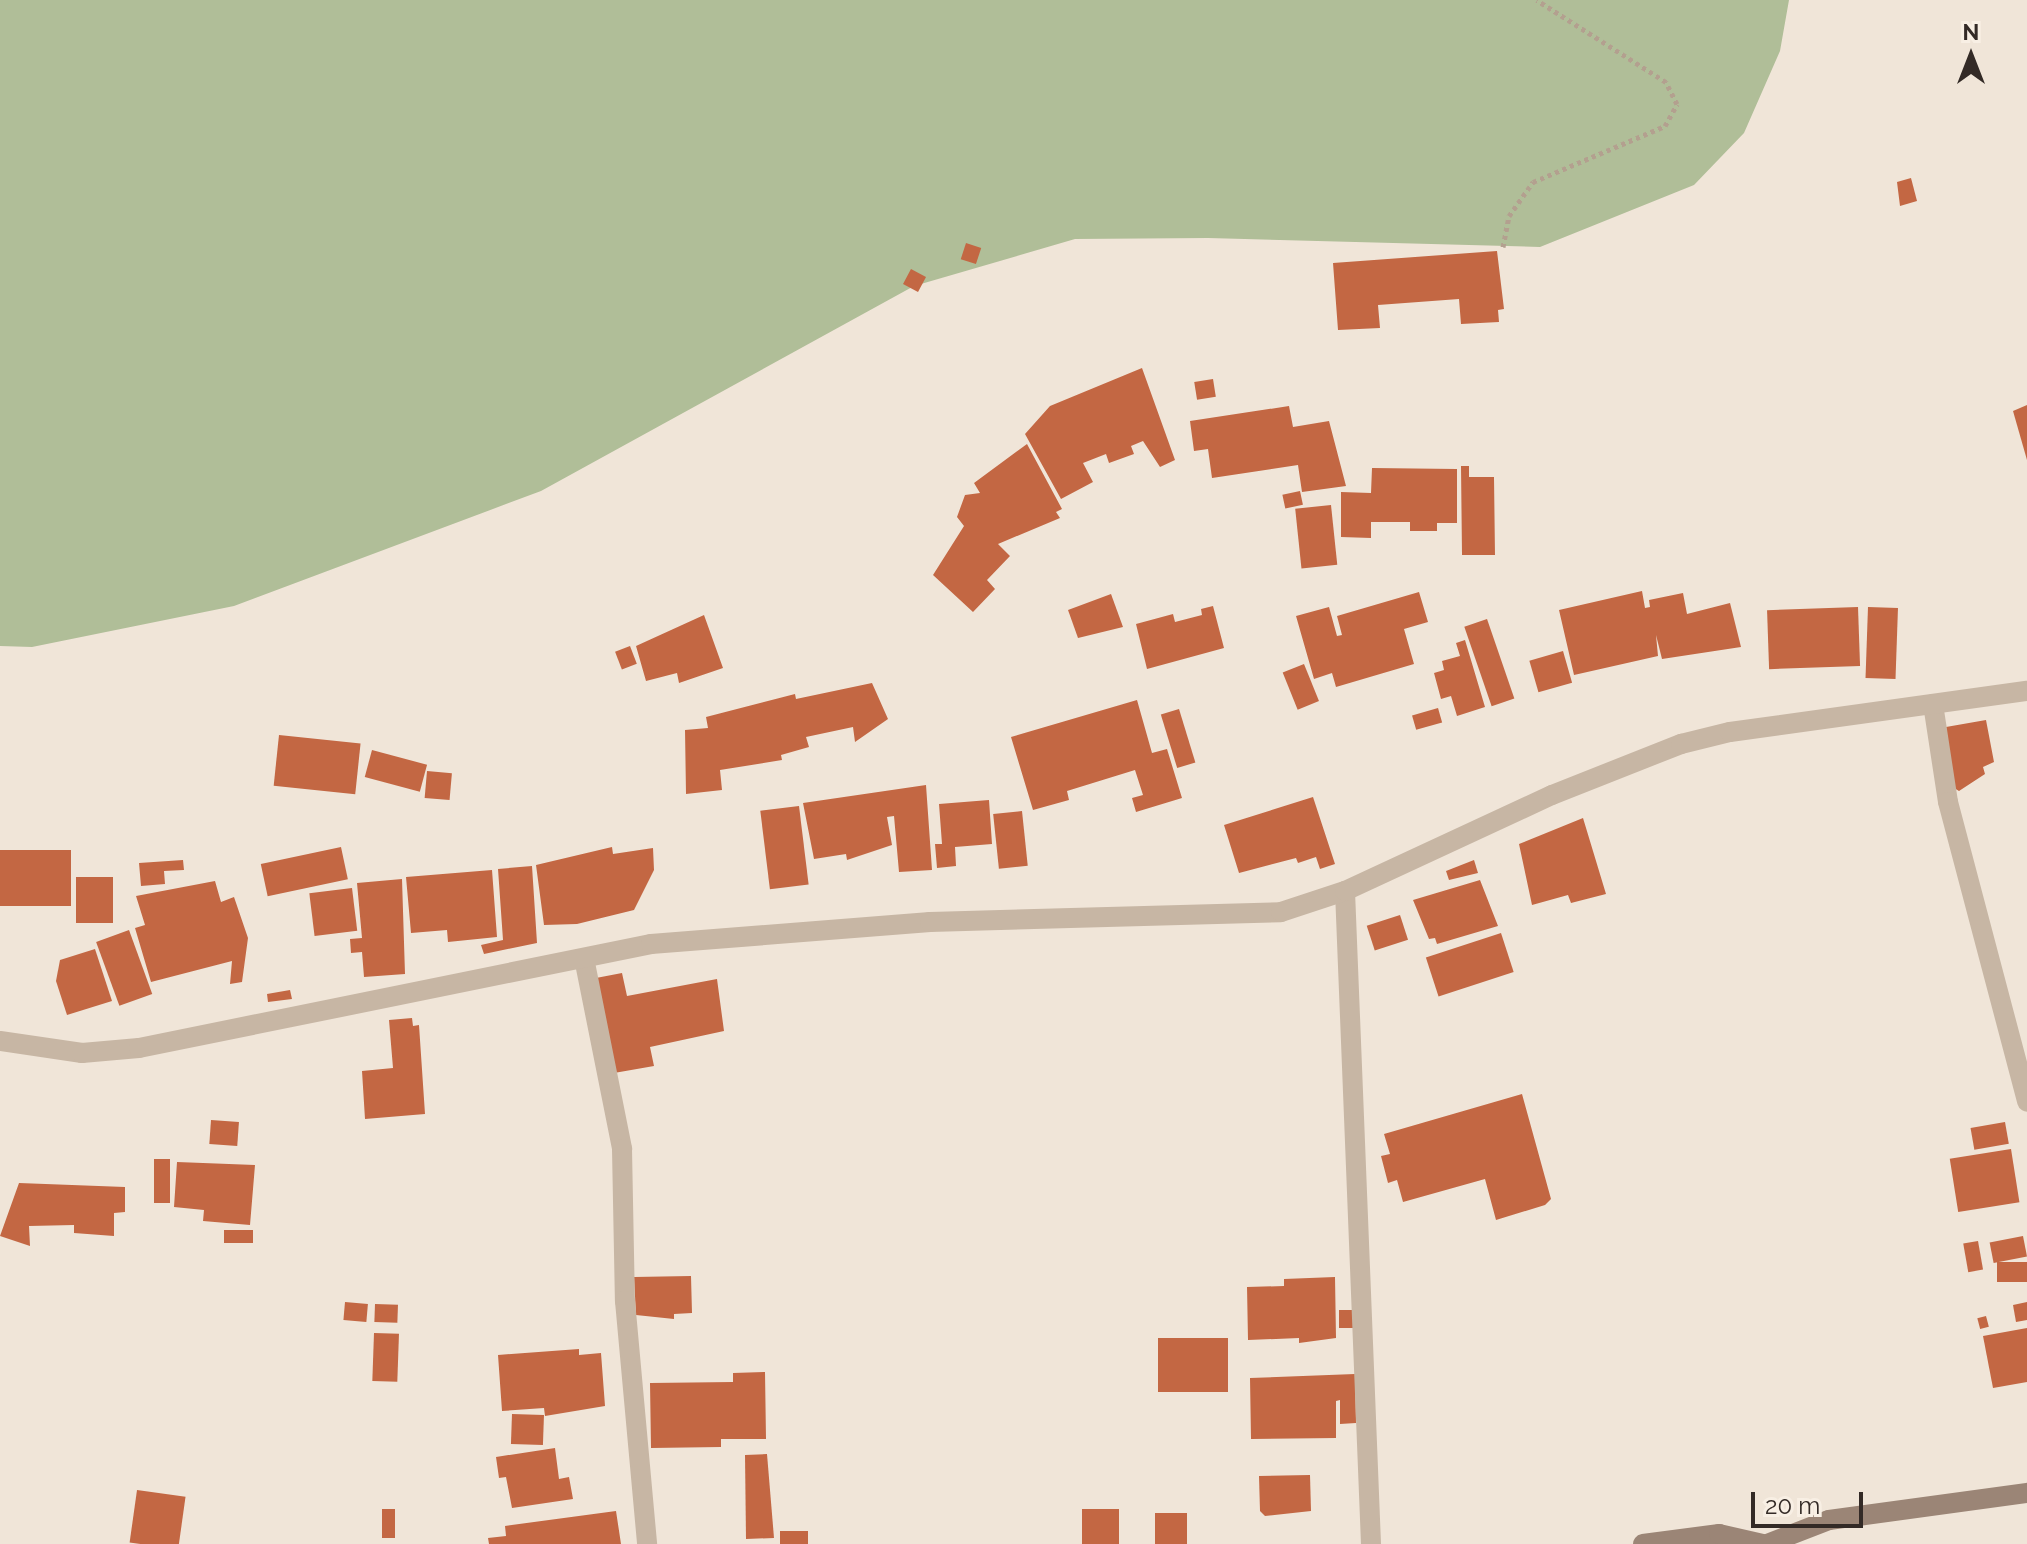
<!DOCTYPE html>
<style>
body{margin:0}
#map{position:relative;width:2027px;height:1544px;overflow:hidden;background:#f0e5d8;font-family:Raleway,sans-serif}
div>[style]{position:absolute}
.green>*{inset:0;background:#b0be98}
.building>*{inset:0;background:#c36743;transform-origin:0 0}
.path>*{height:5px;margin-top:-2.5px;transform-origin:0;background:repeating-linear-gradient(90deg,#b3a08f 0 4px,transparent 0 8px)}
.street>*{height:20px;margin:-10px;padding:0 10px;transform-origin:10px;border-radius:10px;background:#c7b6a4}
.secondary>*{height:20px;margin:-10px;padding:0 10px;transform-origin:10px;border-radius:10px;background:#9b8576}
span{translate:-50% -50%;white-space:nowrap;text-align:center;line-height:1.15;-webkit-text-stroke:7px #f8efe4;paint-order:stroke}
.north{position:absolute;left:1931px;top:16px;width:80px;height:80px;-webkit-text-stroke:6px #f8efe4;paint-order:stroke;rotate:0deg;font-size:22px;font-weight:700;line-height:32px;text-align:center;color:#332a26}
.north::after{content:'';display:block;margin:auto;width:28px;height:36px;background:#332a26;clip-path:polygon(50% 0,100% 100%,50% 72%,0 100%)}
.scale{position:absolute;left:1751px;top:1492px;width:112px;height:36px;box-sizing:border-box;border:4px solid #332a26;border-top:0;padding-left:10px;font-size:24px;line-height:28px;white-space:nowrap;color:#332a26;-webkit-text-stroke:6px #f8efe4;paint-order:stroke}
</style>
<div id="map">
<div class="green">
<i style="clip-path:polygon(0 0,1789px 0,1780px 51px,1744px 133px,1694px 185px,1540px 247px,1208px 238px,1075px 239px,914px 286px,541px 491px,234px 606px,32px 647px,0 646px)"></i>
</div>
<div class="building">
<i style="clip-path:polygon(1911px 178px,1917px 201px,1900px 206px,1897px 182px)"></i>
<i style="left:966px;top:243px;width:16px;height:17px;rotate:18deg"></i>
<i style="clip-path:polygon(1497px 251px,1504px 309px,1498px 310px,1499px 322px,1461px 324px,1459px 299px,1378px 305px,1380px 328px,1338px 330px,1333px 263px)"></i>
<i style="left:911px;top:269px;width:17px;height:17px;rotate:28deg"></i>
<i style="clip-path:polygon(1142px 368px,1175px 460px,1160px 467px,1143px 441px,1131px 446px,1134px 454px,1109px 463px,1106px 454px,1083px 463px,1093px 482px,1061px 499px,1025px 434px,1050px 406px)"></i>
<i style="left:1213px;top:379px;width:18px;height:19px;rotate:81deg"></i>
<i style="clip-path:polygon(2027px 405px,2027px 460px,2013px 411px)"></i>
<i style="clip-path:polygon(1289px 406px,1293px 427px,1329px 421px,1346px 486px,1302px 492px,1298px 465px,1212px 478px,1208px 449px,1194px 451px,1190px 421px)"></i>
<i style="clip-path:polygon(1027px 444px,1062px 509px,1056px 512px,1060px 518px,998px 544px,1010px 556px,987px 580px,995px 589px,973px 612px,933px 575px,964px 526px,957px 517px,965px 495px,980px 493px,974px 483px)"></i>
<i style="clip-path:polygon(1461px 466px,1469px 466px,1469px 477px,1494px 477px,1495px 555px,1462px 555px)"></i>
<i style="clip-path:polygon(1372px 468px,1457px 469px,1457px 523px,1437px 523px,1437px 531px,1410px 531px,1410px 522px,1371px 522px,1371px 538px,1341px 537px,1341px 492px,1371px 493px)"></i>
<i style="left:1300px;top:491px;width:14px;height:18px;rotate:78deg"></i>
<i style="left:1331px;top:505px;width:60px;height:36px;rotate:84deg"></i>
<i style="clip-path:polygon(1642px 591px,1645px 608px,1650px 607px,1649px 600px,1683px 593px,1687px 614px,1730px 603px,1741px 647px,1662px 659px,1656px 635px,1658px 656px,1574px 675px,1559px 610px)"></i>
<i style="clip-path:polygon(1419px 592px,1428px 622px,1404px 629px,1414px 664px,1336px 687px,1332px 673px,1314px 679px,1296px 616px,1329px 607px,1337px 636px,1342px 635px,1337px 616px)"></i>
<i style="clip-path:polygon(1111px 594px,1123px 627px,1078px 638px,1068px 610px)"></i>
<i style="clip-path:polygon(1213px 606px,1224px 648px,1147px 669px,1136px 624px,1173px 614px,1175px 622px,1202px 615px,1201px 609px)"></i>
<i style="left:1858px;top:607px;width:59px;height:91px;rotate:88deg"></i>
<i style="left:1868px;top:607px;width:30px;height:71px;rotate:2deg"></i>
<i style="clip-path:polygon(704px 615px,723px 668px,679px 683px,677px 673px,646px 681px,636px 646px)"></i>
<i style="left:1487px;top:619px;width:84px;height:24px;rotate:71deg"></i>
<i style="clip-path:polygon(1465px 640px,1485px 707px,1457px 716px,1451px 696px,1441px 699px,1434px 673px,1444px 670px,1442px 661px,1460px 656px,1456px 643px)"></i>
<i style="left:630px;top:646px;width:19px;height:16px;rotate:69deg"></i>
<i style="left:1563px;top:651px;width:33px;height:35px;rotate:74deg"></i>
<i style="left:1304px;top:664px;width:40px;height:23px;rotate:68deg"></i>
<i style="clip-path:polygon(872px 683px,888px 719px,855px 742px,853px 727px,806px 737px,809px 747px,781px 755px,782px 760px,720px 770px,722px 790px,686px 794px,685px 730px,708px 728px,706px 717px,795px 694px,796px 699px)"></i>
<i style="clip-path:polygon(1137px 700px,1152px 753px,1167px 749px,1182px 798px,1136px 812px,1132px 798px,1143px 795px,1135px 770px,1067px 791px,1069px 800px,1033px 810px,1011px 737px)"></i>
<i style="left:1438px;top:708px;width:15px;height:27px;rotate:74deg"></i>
<i style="left:1179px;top:709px;width:56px;height:19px;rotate:73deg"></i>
<i style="clip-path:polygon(1986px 720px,1994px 762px,1983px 767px,1985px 774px,1959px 791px,1954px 788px,1946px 727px)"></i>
<i style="left:279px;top:735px;width:82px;height:51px;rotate:6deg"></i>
<i style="left:372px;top:750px;width:57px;height:28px;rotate:15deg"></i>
<i style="left:427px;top:771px;width:25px;height:27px;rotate:5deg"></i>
<i style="clip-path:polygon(926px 785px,932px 870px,899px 872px,894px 816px,887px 817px,892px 845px,847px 860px,846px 854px,814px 859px,803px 803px)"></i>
<i style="clip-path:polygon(1313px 797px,1335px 864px,1320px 869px,1316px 857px,1298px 863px,1296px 858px,1239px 873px,1224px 825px)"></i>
<i style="clip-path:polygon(989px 800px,992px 844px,955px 847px,956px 866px,937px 868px,935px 844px,942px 844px,939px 804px)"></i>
<i style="left:799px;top:806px;width:79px;height:39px;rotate:83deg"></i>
<i style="left:1022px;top:811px;width:55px;height:29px;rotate:84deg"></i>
<i style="clip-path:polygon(1583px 818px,1606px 894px,1571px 903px,1568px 895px,1532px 905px,1519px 844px)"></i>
<i style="left:341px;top:847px;width:33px;height:82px;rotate:78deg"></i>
<i style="clip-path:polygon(612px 847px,613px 854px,653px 848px,654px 870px,634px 910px,577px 924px,544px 925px,536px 865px)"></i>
<i style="left:0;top:850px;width:71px;height:56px"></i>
<i style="clip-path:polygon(183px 860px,184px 870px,164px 871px,165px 884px,141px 886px,139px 863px)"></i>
<i style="clip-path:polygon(1474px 860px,1478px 873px,1449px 880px,1446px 871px)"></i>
<i style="clip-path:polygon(532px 866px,537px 943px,484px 954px,481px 945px,503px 940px,498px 869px)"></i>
<i style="clip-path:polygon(492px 870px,497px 937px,448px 942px,447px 930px,411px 933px,406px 877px)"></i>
<i style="left:76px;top:877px;width:37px;height:46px"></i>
<i style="clip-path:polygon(402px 879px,405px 974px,364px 977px,362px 952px,351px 953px,350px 939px,362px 938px,357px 883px)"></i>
<i style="clip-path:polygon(1480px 880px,1498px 926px,1437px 944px,1435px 938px,1429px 939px,1413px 900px)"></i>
<i style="clip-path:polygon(215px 881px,221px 902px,234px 897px,248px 938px,242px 982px,230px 984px,232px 961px,151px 982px,135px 928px,145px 925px,136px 896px)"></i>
<i style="left:352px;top:888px;width:43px;height:43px;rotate:83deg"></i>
<i style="left:1400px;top:915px;width:26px;height:35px;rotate:72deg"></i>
<i style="left:129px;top:930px;width:68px;height:35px;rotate:70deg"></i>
<i style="left:1501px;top:933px;width:41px;height:79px;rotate:72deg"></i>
<i style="clip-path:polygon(95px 949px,112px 1001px,67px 1015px,56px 981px,60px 960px)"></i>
<i style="clip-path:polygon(622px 973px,627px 996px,717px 979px,724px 1031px,650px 1047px,654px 1066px,614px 1073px,596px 978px)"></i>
<i style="clip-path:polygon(290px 990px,292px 999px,268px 1002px,267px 994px)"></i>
<i style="clip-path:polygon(412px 1018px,413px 1026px,419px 1025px,425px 1114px,365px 1119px,362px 1071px,393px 1068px,389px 1020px)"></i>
<i style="clip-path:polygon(1522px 1094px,1551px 1199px,1545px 1205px,1496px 1220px,1485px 1179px,1403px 1202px,1397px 1180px,1388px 1183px,1381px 1156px,1390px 1154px,1384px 1134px)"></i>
<i style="left:211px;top:1120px;width:28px;height:24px;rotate:4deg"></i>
<i style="left:2005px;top:1122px;width:22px;height:35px;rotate:80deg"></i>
<i style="left:2011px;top:1149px;width:54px;height:62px;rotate:81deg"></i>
<i style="left:154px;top:1159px;width:16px;height:44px"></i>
<i style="clip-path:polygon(177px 1162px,255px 1165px,250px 1225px,203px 1221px,204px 1210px,174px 1207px)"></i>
<i style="clip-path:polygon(19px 1183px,125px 1187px,125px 1212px,114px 1213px,114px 1236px,74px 1233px,74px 1225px,29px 1226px,30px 1246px,0 1236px)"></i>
<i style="left:224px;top:1230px;width:29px;height:13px"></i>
<i style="left:2023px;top:1236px;width:21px;height:34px;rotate:79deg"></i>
<i style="left:1978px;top:1241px;width:29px;height:15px;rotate:80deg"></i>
<i style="left:2027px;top:1262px;width:20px;height:30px;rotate:90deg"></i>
<i style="clip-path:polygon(691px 1276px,692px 1313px,674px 1314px,674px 1319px,636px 1315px,634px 1277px)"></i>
<i style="clip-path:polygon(1335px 1277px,1336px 1338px,1299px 1343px,1299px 1338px,1248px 1340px,1247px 1287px,1284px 1286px,1284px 1279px)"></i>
<i style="left:345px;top:1302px;width:23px;height:18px;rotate:5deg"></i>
<i style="clip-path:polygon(2027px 1302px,2027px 1320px,2016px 1322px,2013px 1305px)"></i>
<i style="left:375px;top:1304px;width:23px;height:18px;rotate:2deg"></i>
<i style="left:1339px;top:1310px;width:15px;height:18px"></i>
<i style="left:1986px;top:1316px;width:11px;height:9px;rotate:75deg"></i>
<i style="clip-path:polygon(2027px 1328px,2027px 1382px,1993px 1388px,1983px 1336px)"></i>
<i style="left:374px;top:1333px;width:25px;height:48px;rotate:2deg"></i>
<i style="left:1158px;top:1338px;width:70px;height:54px"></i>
<i style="clip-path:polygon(579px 1349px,579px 1355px,601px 1353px,605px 1406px,545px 1416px,544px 1408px,502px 1411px,498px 1355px)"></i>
<i style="clip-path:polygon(765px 1372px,766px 1439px,721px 1439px,721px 1447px,651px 1448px,650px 1383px,733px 1382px,733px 1373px)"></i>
<i style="clip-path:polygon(1355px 1374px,1356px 1423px,1340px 1424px,1340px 1400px,1336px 1401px,1336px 1438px,1251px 1439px,1250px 1378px)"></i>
<i style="left:512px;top:1414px;width:32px;height:30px;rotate:2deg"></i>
<i style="clip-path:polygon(555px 1448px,559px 1479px,569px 1477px,573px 1499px,512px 1508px,506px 1477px,499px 1478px,496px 1457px)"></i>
<i style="clip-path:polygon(767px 1454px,774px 1538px,746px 1539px,745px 1455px)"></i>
<i style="clip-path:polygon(1310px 1475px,1311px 1511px,1265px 1516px,1260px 1511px,1259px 1476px)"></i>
<i style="left:137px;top:1490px;width:49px;height:53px;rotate:8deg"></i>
<i style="left:382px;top:1509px;width:13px;height:29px"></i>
<i style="left:1119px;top:1509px;width:35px;height:37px;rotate:90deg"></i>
<i style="clip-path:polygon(616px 1511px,621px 1544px,489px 1544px,488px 1538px,506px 1536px,505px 1526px)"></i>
<i style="left:1155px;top:1513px;width:32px;height:31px"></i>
<i style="left:808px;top:1531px;width:13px;height:28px;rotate:90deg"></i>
</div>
<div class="path">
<i style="left:1503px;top:247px;width:32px;rotate:-79deg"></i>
<i style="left:1509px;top:216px;width:42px;rotate:-54.8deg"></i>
<i style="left:1533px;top:182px;width:143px;rotate:-23deg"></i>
<i style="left:1665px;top:126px;width:25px;rotate:-61deg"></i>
<i style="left:1677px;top:104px;width:25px;rotate:-117deg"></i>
<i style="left:1666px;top:82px;width:153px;rotate:-147.6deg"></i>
</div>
<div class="street">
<i style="left:1933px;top:704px;width:99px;rotate:81.3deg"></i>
<i style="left:1948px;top:802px;width:310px;rotate:75.2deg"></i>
<i style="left:1345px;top:891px;width:654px;rotate:87.72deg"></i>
<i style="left:584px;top:958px;width:195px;rotate:78.7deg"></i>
<i style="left:622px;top:1149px;width:152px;rotate:88.9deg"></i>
<i style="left:625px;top:1301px;width:244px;rotate:84.8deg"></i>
<i style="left:0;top:1041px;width:83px;rotate:8.3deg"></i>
<i style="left:82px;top:1053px;width:57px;rotate:-5deg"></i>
<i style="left:139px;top:1048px;width:522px;rotate:-11.48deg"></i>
<i style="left:651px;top:944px;width:280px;rotate:-4.5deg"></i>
<i style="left:930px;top:922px;width:351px;rotate:-1.6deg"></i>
<i style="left:1281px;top:912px;width:67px;rotate:-18.2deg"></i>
<i style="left:1345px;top:891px;width:228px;rotate:-24.9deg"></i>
<i style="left:1552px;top:795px;width:139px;rotate:-21.6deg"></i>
<i style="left:1681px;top:744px;width:50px;rotate:-13.8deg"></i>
<i style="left:1730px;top:732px;width:300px;rotate:-7.9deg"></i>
</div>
<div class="secondary">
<i style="left:1643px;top:1544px;width:77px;rotate:-7.5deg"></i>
<i style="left:1719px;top:1534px;width:45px;rotate:12.8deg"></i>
<i style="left:1767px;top:1544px;width:66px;rotate:-21.2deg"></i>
<i style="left:1829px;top:1520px;width:200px;rotate:-7.8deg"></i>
</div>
<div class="north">N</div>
<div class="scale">20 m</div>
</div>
